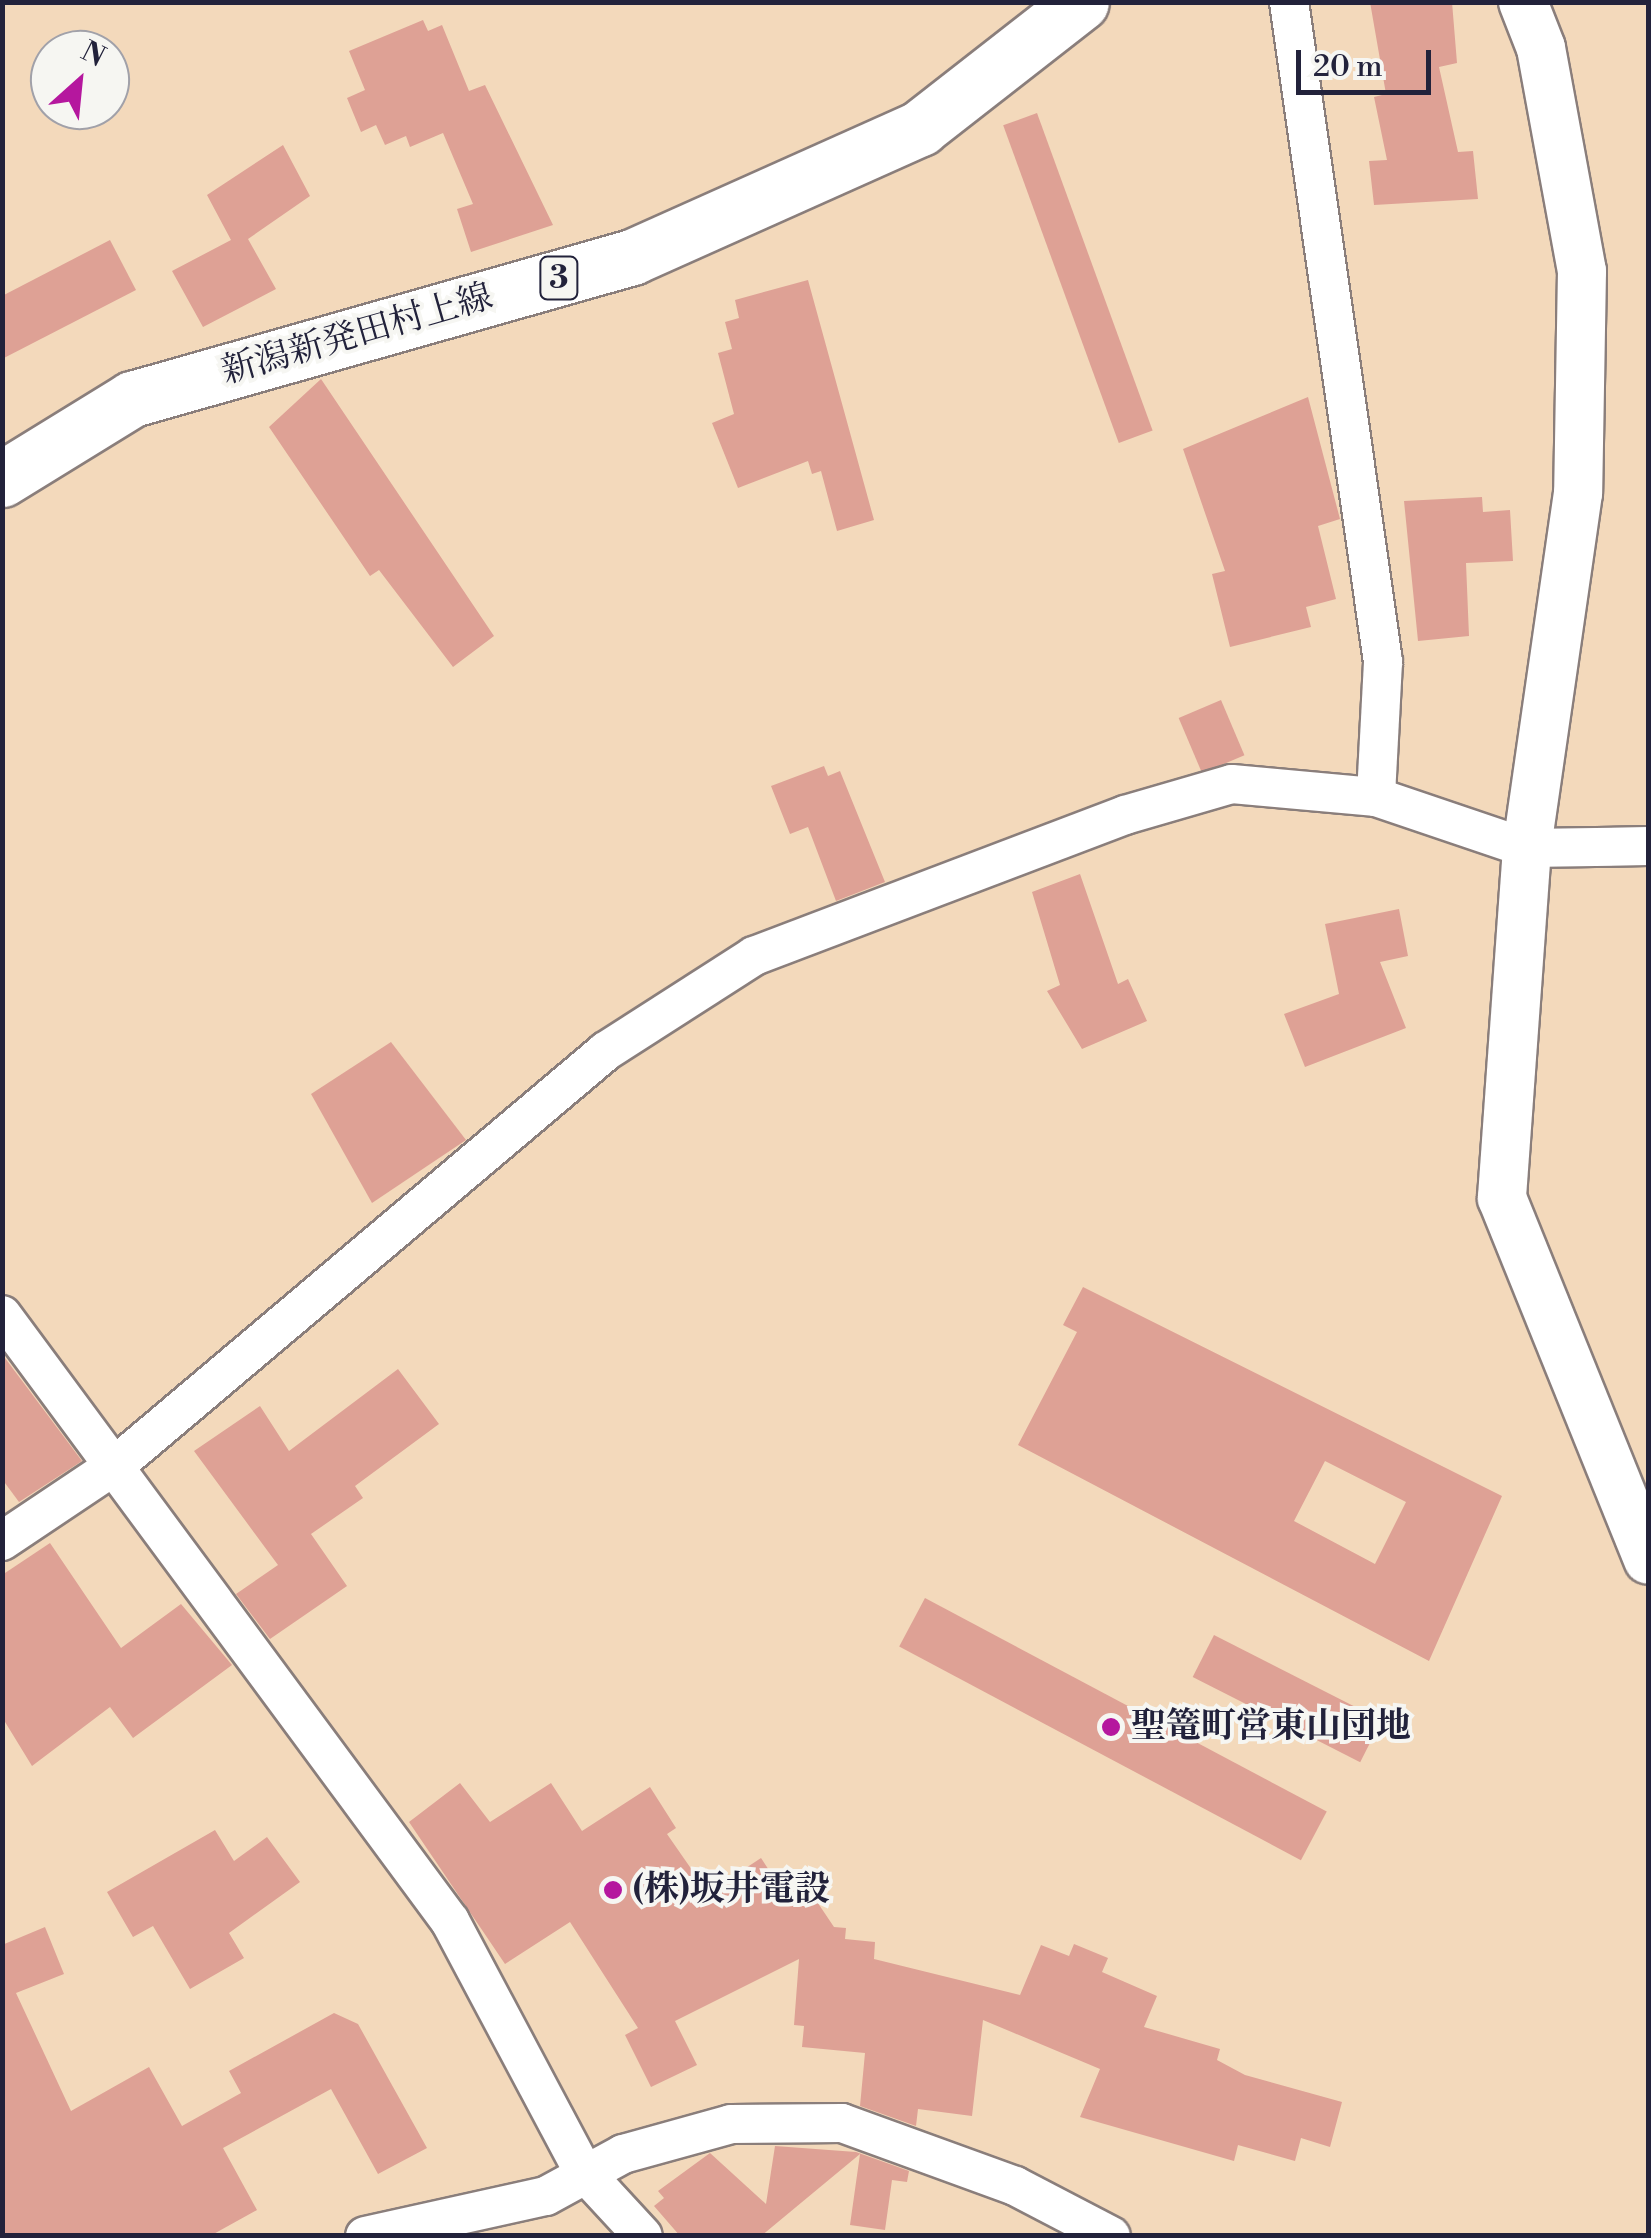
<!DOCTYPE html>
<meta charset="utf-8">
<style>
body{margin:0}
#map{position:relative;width:1651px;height:2238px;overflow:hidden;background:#f3d9bb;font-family:"Libre Bodoni","Noto Serif JP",serif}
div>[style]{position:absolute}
.building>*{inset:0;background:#dea195;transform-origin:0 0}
.roads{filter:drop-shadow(2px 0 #8a7e7b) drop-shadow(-2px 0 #8a7e7b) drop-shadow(0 2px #8a7e7b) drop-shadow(0 -2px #8a7e7b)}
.minor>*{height:38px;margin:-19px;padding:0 19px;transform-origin:19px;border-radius:19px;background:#fff}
.tertiary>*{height:48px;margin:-24px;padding:0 24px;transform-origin:24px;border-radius:24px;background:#fff}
.primary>*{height:55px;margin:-27.5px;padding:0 27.5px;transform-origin:27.5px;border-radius:27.5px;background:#fff}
.dots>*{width:28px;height:28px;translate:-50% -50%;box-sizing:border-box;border:5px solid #f6f6f2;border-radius:50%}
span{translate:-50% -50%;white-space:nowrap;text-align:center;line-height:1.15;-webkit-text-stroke:8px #f6f6f2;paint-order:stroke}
.shield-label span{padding:2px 8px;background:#f6f6f2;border:2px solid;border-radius:8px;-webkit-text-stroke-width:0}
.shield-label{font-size:32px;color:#22223b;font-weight:700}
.street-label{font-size:35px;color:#22223b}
.poi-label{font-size:35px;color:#22223b;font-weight:700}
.left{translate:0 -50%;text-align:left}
.frame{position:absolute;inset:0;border:5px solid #22223b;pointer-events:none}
.north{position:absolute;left:30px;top:30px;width:100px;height:100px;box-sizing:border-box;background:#f6f6f2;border:2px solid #a1a1a9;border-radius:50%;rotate:27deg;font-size:28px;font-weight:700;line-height:40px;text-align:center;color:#22223b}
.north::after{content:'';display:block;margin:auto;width:35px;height:45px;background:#b5179e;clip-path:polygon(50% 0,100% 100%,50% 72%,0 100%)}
.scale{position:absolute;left:1296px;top:50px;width:135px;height:45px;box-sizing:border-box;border:5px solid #22223b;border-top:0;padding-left:12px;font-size:30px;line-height:35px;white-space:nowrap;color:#22223b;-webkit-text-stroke:8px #f6f6f2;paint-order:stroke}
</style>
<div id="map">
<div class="building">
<i style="clip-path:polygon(1370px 2px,1452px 2px,1457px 63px,1439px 67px,1458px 152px,1473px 151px,1478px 199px,1374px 205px,1369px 161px,1387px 160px,1374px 97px,1386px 94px)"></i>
<i style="clip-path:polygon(423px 20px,428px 31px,442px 25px,469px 91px,485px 85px,553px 225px,471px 252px,457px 209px,473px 204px,443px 133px,410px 147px,406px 136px,385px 145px,376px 125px,361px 132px,347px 98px,365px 90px,349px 51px)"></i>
<i style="left:1037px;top:113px;width:338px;height:36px;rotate:70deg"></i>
<i style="clip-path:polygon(283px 145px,310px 196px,248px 239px,276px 289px,203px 327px,172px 271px,231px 240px,207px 195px)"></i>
<i style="clip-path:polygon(110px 240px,136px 290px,2px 359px,2px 296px)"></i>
<i style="clip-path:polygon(808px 280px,874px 520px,837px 531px,821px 471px,812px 474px,808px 461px,738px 488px,712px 423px,734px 414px,718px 353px,732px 349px,725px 322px,739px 318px,735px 300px)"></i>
<i style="clip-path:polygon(321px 379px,494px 636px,453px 667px,379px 570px,370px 576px,269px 427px)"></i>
<i style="clip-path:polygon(1308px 397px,1340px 519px,1318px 526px,1336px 599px,1306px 607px,1311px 627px,1230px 647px,1212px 574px,1225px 571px,1183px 449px)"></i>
<i style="clip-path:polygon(1482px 497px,1483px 512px,1510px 510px,1513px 561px,1466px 563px,1469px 636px,1418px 641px,1404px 501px)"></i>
<i style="left:1221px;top:700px;width:60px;height:46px;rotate:67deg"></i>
<i style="clip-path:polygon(824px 766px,828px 776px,840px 771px,885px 882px,836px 901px,808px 827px,790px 834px,771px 786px)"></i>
<i style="clip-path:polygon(1080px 874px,1118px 984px,1128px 979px,1147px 1021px,1082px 1049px,1047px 991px,1060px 985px,1032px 892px)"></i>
<i style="clip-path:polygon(1399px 909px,1408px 956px,1380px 962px,1406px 1028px,1305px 1067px,1284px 1014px,1339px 994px,1325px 924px)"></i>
<i style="clip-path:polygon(391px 1042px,466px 1140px,372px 1203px,311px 1094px)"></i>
<i style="clip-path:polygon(evenodd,1083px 1287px,1502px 1496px,1429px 1661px,1018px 1445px,1077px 1332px,1063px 1325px,1083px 1287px,1325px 1461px,1406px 1502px,1375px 1564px,1294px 1521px,1325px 1461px)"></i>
<i style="clip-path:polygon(2px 1354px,82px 1461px,19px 1502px,2px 1479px)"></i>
<i style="clip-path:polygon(398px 1369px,439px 1424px,355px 1486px,363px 1498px,311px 1534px,347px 1586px,270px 1639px,236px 1594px,278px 1565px,194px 1451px,260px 1406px,289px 1451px)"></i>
<i style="clip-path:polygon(50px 1543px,121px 1648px,181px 1604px,232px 1665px,133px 1738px,110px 1707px,32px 1766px,2px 1717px,2px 1575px)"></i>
<i style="left:925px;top:1598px;width:455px;height:55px;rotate:28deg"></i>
<i style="left:1214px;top:1635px;width:188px;height:47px;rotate:27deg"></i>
<i style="clip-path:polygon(460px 1783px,490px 1822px,551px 1783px,582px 1831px,650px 1787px,676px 1828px,667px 1834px,708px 1893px,761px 1858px,778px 1884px,797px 1872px,834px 1927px,846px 1928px,845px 1939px,875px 1942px,874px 1959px,1020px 1995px,1041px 1945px,1069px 1956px,1074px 1944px,1108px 1958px,1102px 1972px,1157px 1996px,1144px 2027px,1220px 2049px,1217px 2060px,1245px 2075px,1342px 2102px,1330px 2147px,1301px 2138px,1295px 2161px,1238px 2145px,1234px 2161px,1080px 2117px,1100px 2069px,983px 2020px,972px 2116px,918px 2109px,916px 2126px,860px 2106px,865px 2053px,802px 2047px,804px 2026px,794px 2025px,799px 1959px,675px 2021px,697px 2065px,651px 2087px,625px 2035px,638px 2028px,570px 1922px,505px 1964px,409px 1822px)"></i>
<i style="clip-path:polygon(215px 1830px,234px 1861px,267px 1837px,300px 1882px,229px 1933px,244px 1958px,190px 1989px,153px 1926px,133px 1937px,107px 1892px)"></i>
<i style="clip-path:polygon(45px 1927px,64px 1974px,16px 1993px,71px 2111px,149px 2067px,182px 2126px,241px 2093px,229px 2071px,334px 2013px,358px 2024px,427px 2148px,378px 2174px,331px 2089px,223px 2148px,257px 2210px,210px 2236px,2px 2236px,2px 1945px)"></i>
<i style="clip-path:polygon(775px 2146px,856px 2152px,909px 2171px,907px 2182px,892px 2180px,885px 2230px,850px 2225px,860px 2154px,761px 2236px,680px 2236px,654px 2206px,664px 2198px,658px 2191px,710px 2153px,766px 2204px)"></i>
</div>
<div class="roads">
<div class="minor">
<i style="left:1289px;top:2px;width:667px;rotate:81.89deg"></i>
<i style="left:1383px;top:662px;width:135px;rotate:93deg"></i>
<i style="left:2px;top:1315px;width:754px;rotate:53.53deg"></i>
<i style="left:450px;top:1921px;width:283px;rotate:62deg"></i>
<i style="left:583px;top:2171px;width:88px;rotate:47.3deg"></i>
<i style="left:2px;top:1541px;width:138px;rotate:-33.8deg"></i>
<i style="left:117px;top:1464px;width:640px;rotate:-40.18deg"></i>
<i style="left:606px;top:1051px;width:176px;rotate:-32.7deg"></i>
<i style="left:754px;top:956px;width:397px;rotate:-20.8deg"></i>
<i style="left:1125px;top:815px;width:111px;rotate:-16.2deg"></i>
<i style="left:1232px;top:784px;width:145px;rotate:5.2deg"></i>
<i style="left:1376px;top:797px;width:159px;rotate:18.7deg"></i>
<i style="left:1527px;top:848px;width:121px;rotate:-0.9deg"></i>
<i style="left:365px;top:2236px;width:185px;rotate:-12.5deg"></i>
<i style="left:546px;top:2196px;width:88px;rotate:-28.6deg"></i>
<i style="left:623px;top:2154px;width:112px;rotate:-15.5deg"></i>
<i style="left:731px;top:2124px;width:111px;rotate:-0.5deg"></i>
<i style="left:842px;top:2123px;width:184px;rotate:20deg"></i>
<i style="left:1015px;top:2186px;width:108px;rotate:27.5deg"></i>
</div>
<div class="tertiary">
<i style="left:1523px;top:2px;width:49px;rotate:68.6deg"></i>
<i style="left:1541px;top:48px;width:227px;rotate:79.6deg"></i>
<i style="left:1582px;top:271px;width:222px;rotate:91deg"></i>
<i style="left:1578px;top:493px;width:359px;rotate:98.2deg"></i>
<i style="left:1527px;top:848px;width:351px;rotate:94.1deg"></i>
<i style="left:1502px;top:1198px;width:390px;rotate:68deg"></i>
</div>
<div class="primary">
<i style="left:2px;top:479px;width:153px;rotate:-31.6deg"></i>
<i style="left:132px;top:399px;width:520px;rotate:-15.85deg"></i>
<i style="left:632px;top:257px;width:316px;rotate:-24.1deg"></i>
<i style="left:920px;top:128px;width:204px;rotate:-38deg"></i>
</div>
</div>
<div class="dots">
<i style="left:1111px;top:1727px;background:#b5179e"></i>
<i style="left:613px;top:1890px;background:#b5179e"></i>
</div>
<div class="shield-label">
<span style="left:559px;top:278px">3</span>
</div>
<div class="street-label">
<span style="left:357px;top:335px;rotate:-16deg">新潟新発田村上線</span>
</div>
<div class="poi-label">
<span class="left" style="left:1131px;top:1727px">聖篭町営東山団地</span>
<span class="left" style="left:633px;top:1890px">(株)坂井電設</span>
</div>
<div class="frame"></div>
<div class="north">N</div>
<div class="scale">20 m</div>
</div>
